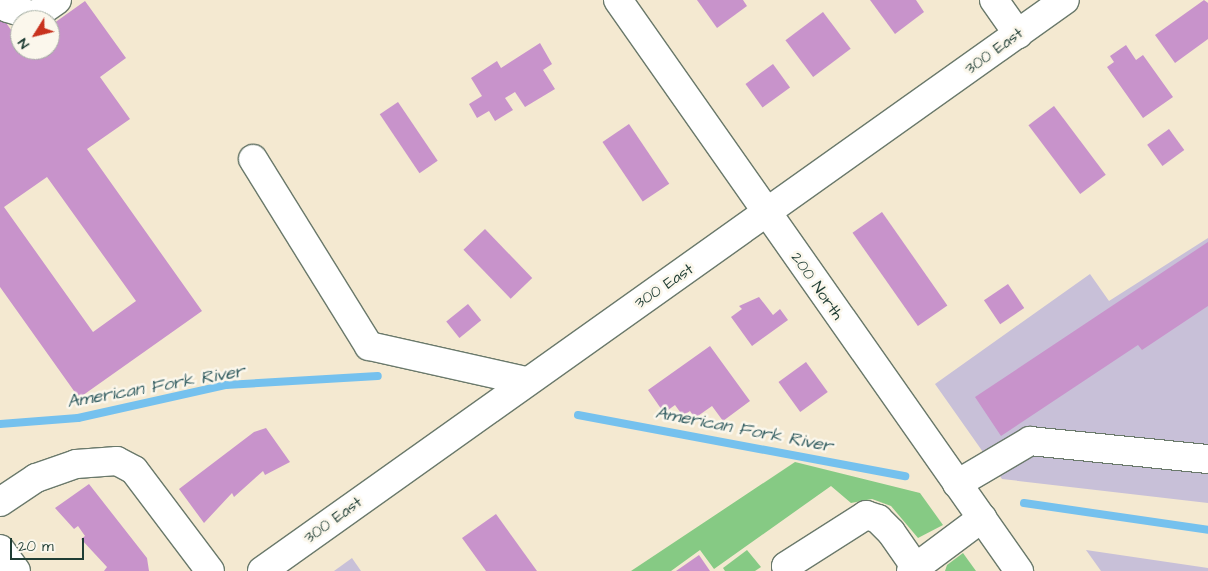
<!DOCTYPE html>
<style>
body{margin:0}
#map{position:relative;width:1208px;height:571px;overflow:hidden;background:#f4e9d1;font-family:"Architects Daughter",sans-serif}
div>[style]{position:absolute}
.industrial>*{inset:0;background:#c8c0d8}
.green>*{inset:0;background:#86ca84}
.stream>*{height:8px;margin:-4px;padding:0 4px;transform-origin:4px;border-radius:4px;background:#75c1ee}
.building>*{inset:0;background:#c893cb;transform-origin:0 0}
.roads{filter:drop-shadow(1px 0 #6a796b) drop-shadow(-1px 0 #6a796b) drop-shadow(0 1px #6a796b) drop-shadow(0 -1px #6a796b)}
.minor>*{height:28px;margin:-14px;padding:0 14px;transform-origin:14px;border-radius:14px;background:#fff}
span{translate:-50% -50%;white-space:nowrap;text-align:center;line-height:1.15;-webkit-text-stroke:5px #fbf7ec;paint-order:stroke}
.street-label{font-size:16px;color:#1f3d34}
.water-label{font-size:18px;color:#345e62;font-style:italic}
.north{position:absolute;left:10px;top:10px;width:50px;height:50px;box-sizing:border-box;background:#fbf7ec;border:1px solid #a3ada2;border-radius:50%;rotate:234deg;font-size:14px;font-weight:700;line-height:20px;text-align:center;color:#1f3d34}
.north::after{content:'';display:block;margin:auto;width:18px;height:22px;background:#c8321e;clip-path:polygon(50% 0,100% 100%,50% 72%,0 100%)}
.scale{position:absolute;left:10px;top:538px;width:74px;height:22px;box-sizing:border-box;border:2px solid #1f3d34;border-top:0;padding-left:6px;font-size:15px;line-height:18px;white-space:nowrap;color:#1f3d34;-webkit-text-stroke:4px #fbf7ec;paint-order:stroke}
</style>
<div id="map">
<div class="industrial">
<i style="clip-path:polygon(1208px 238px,1208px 503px,1002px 479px,935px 384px,1090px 274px,1109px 301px)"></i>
<i style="clip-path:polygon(1086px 550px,1208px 568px,1208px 571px,1101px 571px)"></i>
<i style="clip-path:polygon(352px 558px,361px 571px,334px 571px)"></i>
</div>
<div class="green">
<i style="clip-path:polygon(795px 462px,920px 493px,943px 525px,918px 538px,891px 506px,872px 499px,851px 503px,831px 486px,714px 569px,700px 550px,671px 571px,631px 571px)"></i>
<i style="clip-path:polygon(747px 550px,761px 567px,755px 571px,725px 571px,723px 568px)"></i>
<i style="clip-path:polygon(963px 553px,976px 571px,945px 571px,947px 565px)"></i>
</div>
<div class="stream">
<i style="left:578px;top:415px;width:333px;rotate:10.6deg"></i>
<i style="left:0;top:424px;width:78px;rotate:-4.4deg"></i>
<i style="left:78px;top:418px;width:152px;rotate:-12.6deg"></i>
<i style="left:226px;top:385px;width:152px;rotate:-3.4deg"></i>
<i style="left:1024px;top:503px;width:186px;rotate:8.3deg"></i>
</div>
<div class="building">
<i style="clip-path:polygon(697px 0,743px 0,747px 6px,717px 28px)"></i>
<i style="clip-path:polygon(870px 0,916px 0,924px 12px,895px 34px)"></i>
<i style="clip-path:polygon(1204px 0,1208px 3px,1208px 39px,1175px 63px,1155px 35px)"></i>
<i style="clip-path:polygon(evenodd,85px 1px,126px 58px,100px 77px,130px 119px,87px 149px,202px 311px,79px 398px,0 287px,0 14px,20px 43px,20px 50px,50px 50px,50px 26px,85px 1px,47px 177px,136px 301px,93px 332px,4px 207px,47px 177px)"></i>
<i style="left:823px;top:12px;width:46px;height:47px;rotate:53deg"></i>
<i style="clip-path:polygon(540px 43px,552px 64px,543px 70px,555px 89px,525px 107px,515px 92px,505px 98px,513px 110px,495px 121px,489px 111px,477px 118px,469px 104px,482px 96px,471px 78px,497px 61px,501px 68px)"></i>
<i style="clip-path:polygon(1126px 45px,1136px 60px,1143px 55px,1173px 97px,1143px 118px,1107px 67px,1114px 62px,1110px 56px)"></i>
<i style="left:773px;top:64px;width:29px;height:34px;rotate:54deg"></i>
<i style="left:398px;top:102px;width:71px;height:22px;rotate:56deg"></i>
<i style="left:1054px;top:106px;width:86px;height:32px;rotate:53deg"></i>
<i style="left:629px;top:124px;width:72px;height:32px;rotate:56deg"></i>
<i style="left:1169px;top:129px;width:26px;height:27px;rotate:54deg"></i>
<i style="left:882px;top:212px;width:114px;height:36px;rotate:55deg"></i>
<i style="left:485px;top:229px;width:68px;height:30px;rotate:46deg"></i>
<i style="clip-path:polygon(1208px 242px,1208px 306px,1142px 350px,1138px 345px,1001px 436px,975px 397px)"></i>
<i style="left:1008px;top:284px;width:29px;height:29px;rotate:56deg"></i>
<i style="clip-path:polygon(759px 297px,773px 315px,780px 309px,788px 320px,752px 346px,731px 317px,742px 309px,739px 306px)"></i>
<i style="left:468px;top:304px;width:21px;height:28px;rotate:51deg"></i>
<i style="clip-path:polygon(710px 346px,750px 401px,723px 421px,712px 406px,695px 418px,690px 411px,683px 416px,675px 405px,664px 413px,648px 390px)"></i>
<i style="left:806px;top:362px;width:37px;height:34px;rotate:54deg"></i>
<i style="clip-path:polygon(266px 428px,290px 462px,265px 475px,263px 471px,234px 497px,232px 493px,204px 523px,179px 489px,254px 432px)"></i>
<i style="clip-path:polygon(89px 484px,147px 558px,149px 571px,104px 571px,107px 567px,81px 539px,85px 536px,78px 526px,74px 529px,55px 508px)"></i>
<i style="clip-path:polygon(496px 514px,537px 571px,486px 571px,462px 538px)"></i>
<i style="clip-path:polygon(699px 555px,710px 571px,676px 571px)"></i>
</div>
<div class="roads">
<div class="minor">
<i style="left:2px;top:0;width:10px;rotate:53deg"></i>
<i style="left:8px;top:8px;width:27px;rotate:17deg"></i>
<i style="left:34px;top:16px;width:28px;rotate:-35deg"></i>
<i style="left:618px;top:0;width:698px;rotate:54.92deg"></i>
<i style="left:994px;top:0;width:42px;rotate:54.8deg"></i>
<i style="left:253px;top:159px;width:220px;rotate:58.2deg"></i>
<i style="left:369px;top:346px;width:160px;rotate:12.6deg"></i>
<i style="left:957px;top:484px;width:85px;rotate:-30.5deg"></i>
<i style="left:1030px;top:441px;width:179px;rotate:5.8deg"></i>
<i style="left:0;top:502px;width:43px;rotate:-33.7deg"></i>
<i style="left:36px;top:478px;width:42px;rotate:-19.3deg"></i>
<i style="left:76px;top:464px;width:41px;rotate:-4.2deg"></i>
<i style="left:117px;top:461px;width:19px;rotate:28deg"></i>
<i style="left:134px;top:470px;width:126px;rotate:53deg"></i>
<i style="left:0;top:549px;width:27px;rotate:54deg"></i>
<i style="left:262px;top:571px;width:985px;rotate:-35.42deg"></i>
<i style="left:790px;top:571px;width:6px;rotate:-129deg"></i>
<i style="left:786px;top:566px;width:95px;rotate:-32.5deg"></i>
<i style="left:866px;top:515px;width:13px;rotate:18deg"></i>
<i style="left:878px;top:519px;width:18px;rotate:45deg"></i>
<i style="left:891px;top:532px;width:44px;rotate:55.2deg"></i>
<i style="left:911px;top:571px;width:89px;rotate:-36.7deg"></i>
</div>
</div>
<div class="street-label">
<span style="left:994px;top:51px;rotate:-36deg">300 East</span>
<span style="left:664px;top:286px;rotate:-34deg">300 East</span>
<span style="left:817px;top:286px;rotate:55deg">200 North</span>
<span style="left:333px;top:520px;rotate:-36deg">300 East</span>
</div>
<div class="water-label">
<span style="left:156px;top:387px;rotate:-10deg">American Fork River</span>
<span style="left:744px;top:430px;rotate:11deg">American Fork River</span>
</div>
<div class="north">N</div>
<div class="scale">20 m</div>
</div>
